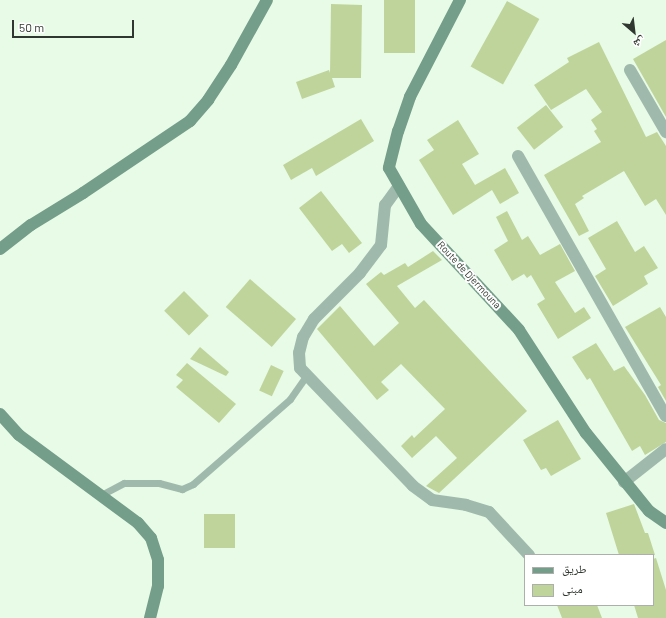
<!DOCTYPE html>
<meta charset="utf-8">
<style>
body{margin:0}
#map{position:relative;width:666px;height:618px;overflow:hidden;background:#e8fbe7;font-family:Barlow,"Noto Naskh Arabic",sans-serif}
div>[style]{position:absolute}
.building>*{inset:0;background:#bfd49b;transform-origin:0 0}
.lane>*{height:7px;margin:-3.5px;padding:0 3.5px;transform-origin:3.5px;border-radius:3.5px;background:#9fbaac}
.street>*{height:12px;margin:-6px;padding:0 6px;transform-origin:6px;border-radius:6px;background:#9fbaac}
.secondary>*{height:12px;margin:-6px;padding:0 6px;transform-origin:6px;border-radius:6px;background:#749e8a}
span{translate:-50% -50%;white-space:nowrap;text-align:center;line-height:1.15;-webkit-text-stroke:4px #fff;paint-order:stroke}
.street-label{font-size:10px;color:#303730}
.legend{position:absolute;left:524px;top:554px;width:130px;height:52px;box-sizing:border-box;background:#fff;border:1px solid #acafac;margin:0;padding:5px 7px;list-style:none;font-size:12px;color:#303730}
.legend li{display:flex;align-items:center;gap:8px;height:20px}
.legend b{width:20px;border:1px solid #acafac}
.north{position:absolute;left:614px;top:12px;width:40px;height:40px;-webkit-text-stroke:3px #fff;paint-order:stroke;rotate:152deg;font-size:11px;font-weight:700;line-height:16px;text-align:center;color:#303730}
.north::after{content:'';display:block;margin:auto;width:14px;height:18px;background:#303730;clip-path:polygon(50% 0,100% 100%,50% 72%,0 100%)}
.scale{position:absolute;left:12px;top:20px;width:122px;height:18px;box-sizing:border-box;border:2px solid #303730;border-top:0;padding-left:5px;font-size:12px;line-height:14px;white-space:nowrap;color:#303730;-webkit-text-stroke:3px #fff;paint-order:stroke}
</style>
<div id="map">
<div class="building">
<i style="left:384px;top:0;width:31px;height:53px"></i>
<i style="left:507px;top:1px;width:37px;height:75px;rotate:29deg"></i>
<i style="clip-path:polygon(331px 4px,362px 5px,361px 78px,332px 78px,335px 87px,302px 99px,296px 82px,329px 70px,330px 73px)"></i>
<i style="clip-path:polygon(666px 40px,666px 117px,633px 59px)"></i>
<i style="clip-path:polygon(599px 42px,646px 137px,657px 132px,666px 146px,666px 215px,656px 199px,645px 206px,624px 171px,582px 196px,584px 198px,575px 204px,589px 231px,579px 236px,544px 175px,601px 142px,594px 131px,597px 129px,591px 120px,602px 112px,586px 89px,551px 110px,534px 85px,569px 62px,567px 58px)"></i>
<i style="left:546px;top:105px;width:28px;height:37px;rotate:52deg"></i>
<i style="clip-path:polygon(361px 119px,374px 141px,316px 176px,312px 168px,291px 180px,283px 165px)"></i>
<i style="clip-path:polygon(458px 120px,479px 154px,462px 164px,475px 185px,505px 168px,519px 193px,500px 204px,492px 190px,453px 215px,419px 160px,434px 150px,427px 140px)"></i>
<i style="clip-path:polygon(321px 191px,362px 243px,349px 253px,342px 244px,332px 251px,299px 208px)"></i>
<i style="clip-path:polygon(507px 211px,522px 240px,528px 236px,540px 255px,560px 244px,575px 271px,555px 282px,575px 313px,584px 307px,591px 318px,558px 339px,537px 304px,545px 299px,531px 275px,527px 278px,524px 274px,512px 281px,494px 250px,508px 241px,496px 217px)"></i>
<i style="clip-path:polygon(617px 221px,635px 252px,644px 246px,658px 268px,644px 276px,648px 284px,613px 306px,595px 276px,606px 269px,588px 238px)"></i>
<i style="clip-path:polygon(433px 251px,442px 260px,397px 286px,415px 308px,424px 300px,527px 411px,439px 493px,426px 486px,457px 458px,436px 436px,412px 458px,401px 446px,412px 435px,414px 438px,445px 409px,401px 364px,381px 382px,389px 390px,377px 400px,317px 329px,340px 306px,374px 346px,399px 323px,366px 284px,381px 272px,384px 275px,405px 263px,408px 267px)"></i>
<i style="left:250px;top:279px;width:61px;height:37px;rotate:41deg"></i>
<i style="left:184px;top:291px;width:35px;height:28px;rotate:45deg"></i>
<i style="clip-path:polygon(660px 307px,666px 317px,666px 401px,658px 387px,661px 385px,625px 327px)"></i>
<i style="clip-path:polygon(596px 343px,614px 371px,624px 366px,645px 395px,659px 420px,666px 423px,666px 442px,645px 455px,640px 446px,632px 451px,590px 378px,587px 380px,572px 357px)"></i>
<i style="clip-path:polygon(200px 347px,229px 372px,226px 376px,190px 359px)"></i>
<i style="clip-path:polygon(187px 363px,236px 404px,219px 423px,176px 387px,183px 380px,176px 375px)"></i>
<i style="left:271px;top:365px;width:14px;height:28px;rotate:25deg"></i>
<i style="clip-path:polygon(558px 420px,581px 459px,551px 476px,546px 468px,541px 470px,523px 440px)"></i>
<i style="clip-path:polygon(634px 504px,645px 533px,648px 533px,655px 555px,619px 555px,606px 513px)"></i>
<i style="left:204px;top:514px;width:31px;height:34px"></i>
<i style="clip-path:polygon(656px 558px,666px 590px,666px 618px,638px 618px,634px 605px,653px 605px,653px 559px)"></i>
<i style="clip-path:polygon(557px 605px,597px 605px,602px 618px,562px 618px)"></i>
</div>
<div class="lane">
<i style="left:101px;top:495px;width:26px;rotate:-28deg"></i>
<i style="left:124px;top:483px;width:35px"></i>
<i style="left:159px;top:483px;width:24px;rotate:15deg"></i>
<i style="left:182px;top:489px;width:12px;rotate:-24deg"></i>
<i style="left:193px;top:484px;width:129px;rotate:-41.2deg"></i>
<i style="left:290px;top:399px;width:29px;rotate:-55deg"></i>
</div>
<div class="street">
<i style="left:630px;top:70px;width:72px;rotate:59.9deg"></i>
<i style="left:518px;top:156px;width:299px;rotate:60.4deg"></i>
<i style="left:399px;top:186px;width:24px;rotate:126deg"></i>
<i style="left:385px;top:205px;width:40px;rotate:95.7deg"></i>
<i style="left:381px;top:245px;width:35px;rotate:127deg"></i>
<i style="left:360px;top:273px;width:65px;rotate:135deg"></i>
<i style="left:314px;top:319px;width:21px;rotate:121deg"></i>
<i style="left:303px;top:337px;width:16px;rotate:104deg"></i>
<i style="left:299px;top:353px;width:15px;rotate:86deg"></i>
<i style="left:300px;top:368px;width:163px;rotate:46.2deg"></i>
<i style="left:413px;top:486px;width:24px;rotate:36deg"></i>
<i style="left:432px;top:500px;width:34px;rotate:8deg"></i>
<i style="left:466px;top:505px;width:24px;rotate:17deg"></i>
<i style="left:489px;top:512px;width:59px;rotate:47.1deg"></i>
<i style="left:624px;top:482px;width:53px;rotate:-38.2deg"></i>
</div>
<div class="secondary">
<i style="left:460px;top:0;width:109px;rotate:117.3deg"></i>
<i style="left:410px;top:97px;width:36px;rotate:109deg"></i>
<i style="left:398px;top:131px;width:38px;rotate:104deg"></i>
<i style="left:389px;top:168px;width:64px;rotate:60.3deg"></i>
<i style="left:421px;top:224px;width:144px;rotate:47.2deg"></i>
<i style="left:519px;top:330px;width:123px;rotate:57deg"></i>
<i style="left:586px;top:433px;width:100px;rotate:51.1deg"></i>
<i style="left:649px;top:511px;width:21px;rotate:35deg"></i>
<i style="left:0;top:249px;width:39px;rotate:-38deg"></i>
<i style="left:31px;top:225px;width:61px;rotate:-31.6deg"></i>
<i style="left:83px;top:193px;width:129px;rotate:-33.9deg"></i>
<i style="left:190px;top:121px;width:28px;rotate:-49deg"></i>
<i style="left:208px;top:100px;width:42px;rotate:-56.7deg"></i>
<i style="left:231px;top:65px;width:74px;rotate:-61deg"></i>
<i style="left:0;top:414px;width:28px;rotate:48deg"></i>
<i style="left:19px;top:435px;width:148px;rotate:36.5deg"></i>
<i style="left:138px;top:523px;width:20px;rotate:49deg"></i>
<i style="left:151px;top:538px;width:23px;rotate:72deg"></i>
<i style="left:158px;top:560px;width:26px;rotate:90deg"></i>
<i style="left:158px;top:586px;width:33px;rotate:104deg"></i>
</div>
<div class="street-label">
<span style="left:469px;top:275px;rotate:47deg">Route de Djermouna</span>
</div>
<ul class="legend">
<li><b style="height:5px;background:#749e8a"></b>طريق</li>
<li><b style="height:11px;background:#bfd49b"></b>مبنى</li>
</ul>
<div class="north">ش</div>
<div class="scale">50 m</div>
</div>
